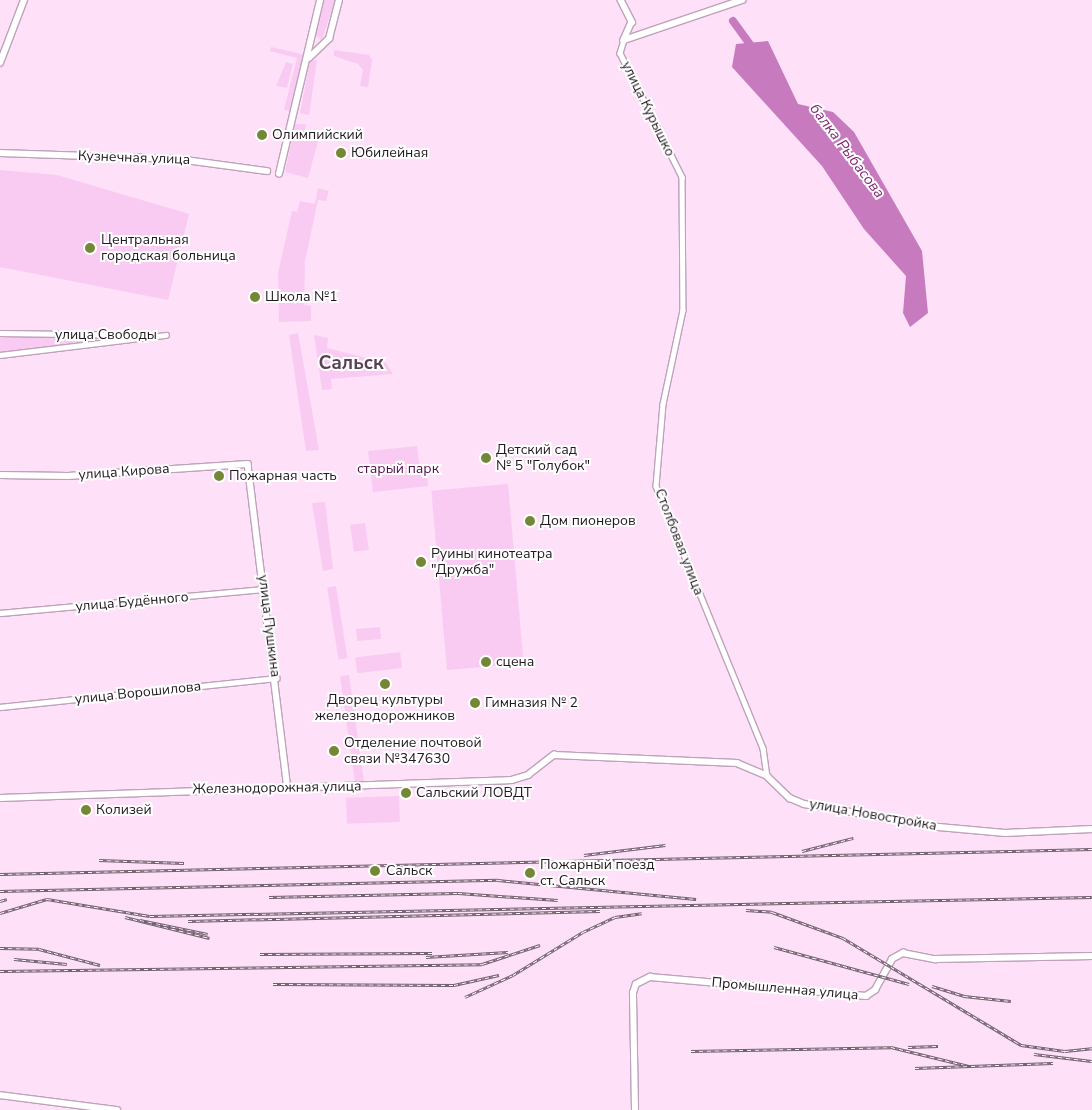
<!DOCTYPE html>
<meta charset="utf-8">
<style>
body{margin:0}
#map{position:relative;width:1092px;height:1110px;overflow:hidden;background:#fee0f9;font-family:"Nunito Sans",sans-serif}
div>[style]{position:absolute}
.green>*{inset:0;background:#f9cbf2;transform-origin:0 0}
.water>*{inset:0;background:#c77abe}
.river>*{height:8px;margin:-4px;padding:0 4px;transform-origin:4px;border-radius:4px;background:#c77abe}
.roads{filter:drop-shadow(1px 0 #bea2ba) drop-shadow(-1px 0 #bea2ba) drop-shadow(0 1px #bea2ba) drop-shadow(0 -1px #bea2ba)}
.minor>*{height:4.5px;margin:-2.25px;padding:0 2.25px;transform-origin:2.25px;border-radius:2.25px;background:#fff}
.major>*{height:5.5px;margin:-2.75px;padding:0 2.75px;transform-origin:2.75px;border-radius:2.75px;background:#fff}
.rail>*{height:3px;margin-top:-1.5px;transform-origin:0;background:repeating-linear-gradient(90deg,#fff 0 4px,#705f6d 0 8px);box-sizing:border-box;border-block:1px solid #705f6d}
.dots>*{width:14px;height:14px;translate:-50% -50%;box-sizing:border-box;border:2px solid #fff;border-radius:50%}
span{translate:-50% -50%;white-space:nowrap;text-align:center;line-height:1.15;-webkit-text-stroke:4px #fff;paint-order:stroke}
.street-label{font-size:14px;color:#231821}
.poi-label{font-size:14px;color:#231821}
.left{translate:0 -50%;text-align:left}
.park-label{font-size:14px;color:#540e4f}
.water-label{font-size:15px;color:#812679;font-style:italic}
.district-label{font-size:19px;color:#594156;font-weight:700}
</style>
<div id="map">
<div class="green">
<i style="clip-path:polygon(322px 0,335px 0,322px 40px,315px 35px)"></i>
<i style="clip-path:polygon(271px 47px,306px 55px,291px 111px,284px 110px,297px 58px,270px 51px)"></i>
<i style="clip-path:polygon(334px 50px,369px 55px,372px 60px,368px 87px,360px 86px,363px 70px,358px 64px,334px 56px)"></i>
<i style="clip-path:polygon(317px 60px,309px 115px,300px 113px,310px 61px)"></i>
<i style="clip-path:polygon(286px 62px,293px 64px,287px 88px,276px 86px)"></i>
<i style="clip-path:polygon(295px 124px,306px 124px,305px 130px,320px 134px,308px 178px,285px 172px)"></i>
<i style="clip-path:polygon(0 170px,57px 175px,189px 214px,168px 300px,0 267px)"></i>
<i style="clip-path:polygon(318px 188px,329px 191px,326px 201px,318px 200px,305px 261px,304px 305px,311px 306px,311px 321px,279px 322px,278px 273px,292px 211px,297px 212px,300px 201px,315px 204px)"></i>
<i style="clip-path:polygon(0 333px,107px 335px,107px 342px,0 355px)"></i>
<i style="clip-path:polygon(298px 333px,319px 450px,306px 451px,289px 335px)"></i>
<i style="clip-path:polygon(314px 335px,328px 338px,327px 348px,386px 363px,393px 374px,331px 379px,332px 389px,322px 390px)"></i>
<i style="clip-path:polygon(417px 446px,421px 477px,427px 476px,428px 486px,373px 492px,368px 451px)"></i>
<i style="left:508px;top:484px;width:180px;height:77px;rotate:85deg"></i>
<i style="clip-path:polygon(325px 502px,333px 569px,323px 571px,312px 503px)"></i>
<i style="left:365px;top:523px;width:27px;height:15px;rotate:82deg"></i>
<i style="left:336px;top:586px;width:73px;height:9px;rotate:81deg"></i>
<i style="left:380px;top:627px;width:12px;height:24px;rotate:85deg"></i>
<i style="left:400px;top:652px;width:16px;height:45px;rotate:83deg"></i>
<i style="left:349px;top:675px;width:109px;height:9px;rotate:82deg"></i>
<i style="left:399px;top:796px;width:26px;height:53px;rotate:88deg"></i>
</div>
<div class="water">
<i style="clip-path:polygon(768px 41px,798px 104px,833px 112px,854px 132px,922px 251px,928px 313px,910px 327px,903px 313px,906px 276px,864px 229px,822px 166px,732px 67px,736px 44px)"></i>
</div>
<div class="river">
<i style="left:733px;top:21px;width:36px;rotate:54deg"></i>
</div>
<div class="roads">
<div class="minor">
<i style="left:624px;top:40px;width:14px;rotate:107deg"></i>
<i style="left:620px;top:53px;width:139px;rotate:63.4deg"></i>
<i style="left:682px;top:177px;width:133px;rotate:89.6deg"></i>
<i style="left:683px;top:310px;width:96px;rotate:102deg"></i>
<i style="left:663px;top:404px;width:82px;rotate:94.9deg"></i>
<i style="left:656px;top:486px;width:283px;rotate:67.8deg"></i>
<i style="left:763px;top:748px;width:28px;rotate:82deg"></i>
<i style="left:0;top:333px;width:144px;rotate:0.8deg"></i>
<i style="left:0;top:355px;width:167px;rotate:-6.9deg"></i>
<i style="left:0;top:613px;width:265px;rotate:-5.2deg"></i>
<i style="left:0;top:707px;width:278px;rotate:-6deg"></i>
</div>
<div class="major">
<i style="left:621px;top:0;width:25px;rotate:63deg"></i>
<i style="left:632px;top:22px;width:20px;rotate:114deg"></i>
<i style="left:624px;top:40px;width:125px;rotate:-18.7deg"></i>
<i style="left:309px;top:58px;width:28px;rotate:-44deg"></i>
<i style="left:329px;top:39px;width:40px;rotate:-75.6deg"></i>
<i style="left:0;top:63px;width:67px;rotate:-69.1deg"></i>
<i style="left:0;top:153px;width:178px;rotate:1.9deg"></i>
<i style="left:178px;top:159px;width:90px;rotate:7.7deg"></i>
<i style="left:279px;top:174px;width:179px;rotate:-76.7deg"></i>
<i style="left:0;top:475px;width:68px;rotate:0.8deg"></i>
<i style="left:68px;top:476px;width:180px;rotate:-3.8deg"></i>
<i style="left:248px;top:464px;width:326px;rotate:83deg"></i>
<i style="left:0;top:798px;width:512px;rotate:-2.01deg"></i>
<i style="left:512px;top:780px;width:17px;rotate:-17deg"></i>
<i style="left:528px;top:775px;width:33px;rotate:-38deg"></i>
<i style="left:554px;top:755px;width:183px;rotate:2.5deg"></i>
<i style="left:737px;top:763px;width:33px;rotate:23deg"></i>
<i style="left:767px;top:776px;width:32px;rotate:44deg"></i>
<i style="left:790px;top:798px;width:15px;rotate:23deg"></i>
<i style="left:804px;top:804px;width:137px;rotate:9.7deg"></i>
<i style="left:939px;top:827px;width:66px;rotate:5.2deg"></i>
<i style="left:1005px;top:833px;width:87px;rotate:-2.6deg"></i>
<i style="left:0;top:1095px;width:118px;rotate:7.3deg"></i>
<i style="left:635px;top:1110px;width:117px;rotate:-91deg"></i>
<i style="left:633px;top:993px;width:9px;rotate:-72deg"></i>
<i style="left:636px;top:984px;width:16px;rotate:-27deg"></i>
<i style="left:650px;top:977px;width:217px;rotate:5deg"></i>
<i style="left:866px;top:996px;width:11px;rotate:-34deg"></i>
<i style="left:875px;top:990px;width:35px;rotate:-61deg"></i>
<i style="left:892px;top:959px;width:13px;rotate:-29deg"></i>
<i style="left:903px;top:953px;width:33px;rotate:11deg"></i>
<i style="left:935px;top:959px;width:157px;rotate:-1.1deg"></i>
</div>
</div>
<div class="rail">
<i style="left:802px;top:851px;width:53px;rotate:-14.3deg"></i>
<i style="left:584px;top:855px;width:82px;rotate:-7deg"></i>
<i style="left:99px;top:860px;width:85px;rotate:2deg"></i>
<i style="left:0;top:874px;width:1092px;rotate:-1.31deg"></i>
<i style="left:0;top:891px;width:498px;rotate:-1.3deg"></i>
<i style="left:498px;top:880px;width:199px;rotate:5.5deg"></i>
<i style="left:269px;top:897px;width:189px;rotate:-1.2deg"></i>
<i style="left:458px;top:893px;width:100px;rotate:4deg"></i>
<i style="left:0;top:901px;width:7px;rotate:-16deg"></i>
<i style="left:746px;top:910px;width:26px;rotate:4deg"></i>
<i style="left:772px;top:912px;width:76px;rotate:20.1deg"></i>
<i style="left:843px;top:938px;width:208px;rotate:31deg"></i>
<i style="left:1021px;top:1045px;width:44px;rotate:7.8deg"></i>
<i style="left:1065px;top:1051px;width:27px;rotate:-6deg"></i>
<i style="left:0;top:913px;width:49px;rotate:-16.6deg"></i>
<i style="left:47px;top:899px;width:104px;rotate:9.4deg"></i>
<i style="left:150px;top:916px;width:942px;rotate:-1.16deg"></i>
<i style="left:125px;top:917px;width:87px;rotate:14deg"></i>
<i style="left:140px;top:920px;width:69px;rotate:11.6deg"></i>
<i style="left:188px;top:921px;width:412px;rotate:-1.4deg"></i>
<i style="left:774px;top:947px;width:140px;rotate:15.3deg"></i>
<i style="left:0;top:948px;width:39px;rotate:1deg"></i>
<i style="left:39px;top:949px;width:63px;rotate:14.7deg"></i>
<i style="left:260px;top:954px;width:172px;rotate:-0.3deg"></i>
<i style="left:426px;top:957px;width:82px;rotate:-3.5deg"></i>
<i style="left:14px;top:959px;width:53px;rotate:5.4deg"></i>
<i style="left:0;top:971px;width:482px;rotate:-0.8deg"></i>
<i style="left:482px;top:964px;width:61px;rotate:-18.1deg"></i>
<i style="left:273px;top:984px;width:181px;rotate:0.3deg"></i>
<i style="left:454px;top:985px;width:46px;rotate:-12.5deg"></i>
<i style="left:932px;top:986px;width:34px;rotate:17deg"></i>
<i style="left:964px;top:996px;width:47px;rotate:6.1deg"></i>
<i style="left:465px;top:997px;width:53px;rotate:-24.6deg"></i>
<i style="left:513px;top:975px;width:82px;rotate:-31.6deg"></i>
<i style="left:583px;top:932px;width:35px;rotate:-25deg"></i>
<i style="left:615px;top:917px;width:27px;rotate:-8deg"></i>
<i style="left:908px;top:1047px;width:30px;rotate:-2deg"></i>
<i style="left:691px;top:1051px;width:200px;rotate:-1.1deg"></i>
<i style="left:891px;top:1047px;width:80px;rotate:13.7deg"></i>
<i style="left:1034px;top:1054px;width:58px;rotate:6.9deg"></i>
<i style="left:915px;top:1068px;width:138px;rotate:-2.1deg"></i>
</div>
<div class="dots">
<i style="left:262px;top:135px;background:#738737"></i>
<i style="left:341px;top:153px;background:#738737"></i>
<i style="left:90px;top:248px;background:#738737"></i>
<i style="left:255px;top:297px;background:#738737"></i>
<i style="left:486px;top:458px;background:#738737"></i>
<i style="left:219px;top:476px;background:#738737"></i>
<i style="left:530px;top:521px;background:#738737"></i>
<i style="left:421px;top:562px;background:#738737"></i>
<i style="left:486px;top:662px;background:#738737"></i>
<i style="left:385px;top:684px;background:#738737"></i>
<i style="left:475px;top:703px;background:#738737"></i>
<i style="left:334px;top:751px;background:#738737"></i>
<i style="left:406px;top:793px;background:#738737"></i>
<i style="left:86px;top:810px;background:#738737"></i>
<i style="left:375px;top:871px;background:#738737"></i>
<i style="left:530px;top:873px;background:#738737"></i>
</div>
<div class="street-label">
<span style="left:648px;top:109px;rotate:64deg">улица Курышко</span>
<span style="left:134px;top:158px;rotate:2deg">Кузнечная улица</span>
<span style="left:106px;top:335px">улица Свободы</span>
<span style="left:124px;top:472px;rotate:-4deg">улица Кирова</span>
<span style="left:679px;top:542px;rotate:69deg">Столбовая улица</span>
<span style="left:132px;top:602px;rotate:-5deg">улица Будённого</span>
<span style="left:269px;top:626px;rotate:83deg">улица Пушкина</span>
<span style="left:138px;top:693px;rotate:-6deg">улица Ворошилова</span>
<span style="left:277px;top:788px;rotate:-1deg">Железнодорожная улица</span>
<span style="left:873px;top:815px;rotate:10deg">улица Новостройка</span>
<span style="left:785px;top:989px;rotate:5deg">Промышленная улица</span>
</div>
<div class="poi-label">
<span class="left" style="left:272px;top:135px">Олимпийский</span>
<span class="left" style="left:351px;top:153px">Юбилейная</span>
<span class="left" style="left:101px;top:248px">Центральная<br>городская больница</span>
<span class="left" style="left:265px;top:297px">Школа №1</span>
<span class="left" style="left:496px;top:458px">Детский сад<br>№ 5 "Голубок"</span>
<span class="left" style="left:229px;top:476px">Пожарная часть</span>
<span class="left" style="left:540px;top:521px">Дом пионеров</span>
<span class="left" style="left:431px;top:562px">Руины кинотеатра<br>"Дружба"</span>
<span class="left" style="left:496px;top:662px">сцена</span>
<span style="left:385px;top:708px">Дворец культуры<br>железнодорожников</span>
<span class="left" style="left:485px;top:703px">Гимназия № 2</span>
<span class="left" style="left:344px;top:751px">Отделение почтовой<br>связи №347630</span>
<span class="left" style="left:416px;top:793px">Сальский ЛОВДТ</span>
<span class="left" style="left:96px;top:810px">Колизей</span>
<span class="left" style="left:540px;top:873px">Пожарный поезд<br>ст. Сальск</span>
<span class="left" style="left:386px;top:871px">Сальск</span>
</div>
<div class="park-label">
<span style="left:398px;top:469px">старый парк</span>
</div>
<div class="water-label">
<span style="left:847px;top:151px;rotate:53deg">балка Рыбасова</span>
</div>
<div class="district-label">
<span style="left:351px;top:364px">Сальск</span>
</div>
</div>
